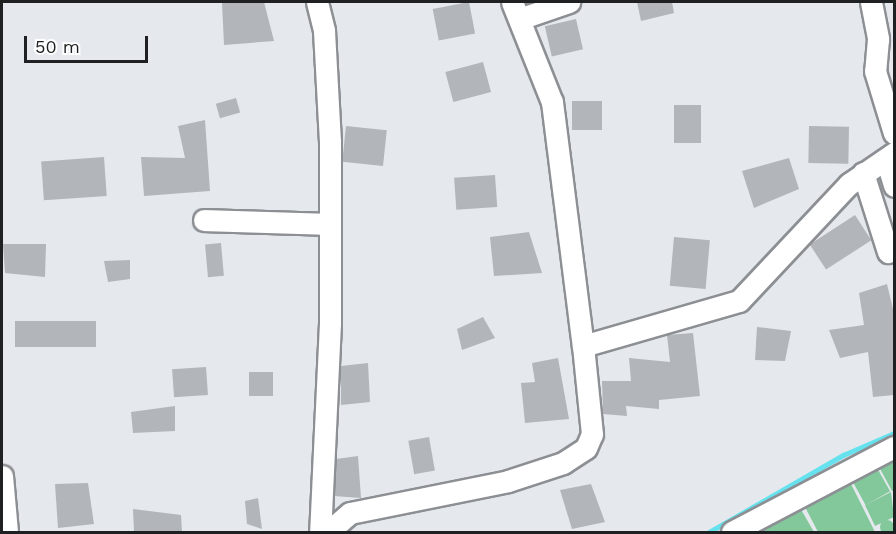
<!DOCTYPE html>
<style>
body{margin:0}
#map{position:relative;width:896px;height:534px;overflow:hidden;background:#e5e9ed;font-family:"Work Sans",sans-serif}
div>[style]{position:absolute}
.green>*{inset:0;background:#82c89b;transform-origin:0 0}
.round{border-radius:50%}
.stream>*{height:5px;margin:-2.5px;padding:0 2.5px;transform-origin:2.5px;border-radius:2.5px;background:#66e2ee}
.building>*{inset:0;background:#b2b6ba;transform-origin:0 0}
.roads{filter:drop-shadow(2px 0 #8c8f93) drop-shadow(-2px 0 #8c8f93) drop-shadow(0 2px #8c8f93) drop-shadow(0 -2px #8c8f93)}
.minor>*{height:21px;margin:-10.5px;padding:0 10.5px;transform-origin:10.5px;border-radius:10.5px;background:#fff}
span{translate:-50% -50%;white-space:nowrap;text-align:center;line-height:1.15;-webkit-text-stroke:5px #fff;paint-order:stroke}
.frame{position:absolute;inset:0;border:3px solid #1e2021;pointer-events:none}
.scale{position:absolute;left:24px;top:36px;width:124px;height:27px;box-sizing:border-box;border:3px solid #1e2021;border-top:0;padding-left:8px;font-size:18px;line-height:21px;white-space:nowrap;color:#1e2021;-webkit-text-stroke:4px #fff;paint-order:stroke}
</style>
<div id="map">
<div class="green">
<i style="clip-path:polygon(894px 456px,894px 490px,892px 491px,878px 465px)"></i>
<i style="left:876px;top:466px;width:29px;height:28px;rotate:61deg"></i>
<i style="clip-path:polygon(849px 480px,875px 532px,818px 532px,803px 503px)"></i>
<i style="clip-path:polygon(891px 492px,894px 517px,875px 526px,865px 505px)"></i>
<i style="clip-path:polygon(799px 506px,814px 532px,762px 532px,760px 529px)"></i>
<i class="round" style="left:880px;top:520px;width:14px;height:14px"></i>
</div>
<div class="stream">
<i style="left:709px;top:532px;width:155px;rotate:-29.9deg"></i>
<i style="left:843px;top:455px;width:56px;rotate:-23.3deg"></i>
</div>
<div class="building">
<i style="clip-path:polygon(264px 2px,274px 41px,224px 45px,222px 3px)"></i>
<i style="left:469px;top:2px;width:32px;height:37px;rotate:79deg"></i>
<i style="clip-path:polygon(637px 2px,672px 2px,674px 13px,641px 21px)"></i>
<i style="left:576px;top:19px;width:31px;height:32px;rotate:77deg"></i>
<i style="left:483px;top:62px;width:31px;height:39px;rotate:75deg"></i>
<i style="left:236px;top:98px;width:15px;height:21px;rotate:74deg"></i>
<i style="left:572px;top:101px;width:30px;height:29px"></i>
<i style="left:674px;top:105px;width:27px;height:38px"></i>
<i style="clip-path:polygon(205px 120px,210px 191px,144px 196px,141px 157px,185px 158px,178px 126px)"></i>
<i style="left:346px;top:126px;width:41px;height:36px;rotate:6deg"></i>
<i style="left:809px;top:126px;width:40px;height:37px;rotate:1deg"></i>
<i style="left:104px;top:157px;width:39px;height:63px;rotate:86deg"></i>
<i style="clip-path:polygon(789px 158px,799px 189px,754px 208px,742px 171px)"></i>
<i style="left:495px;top:175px;width:32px;height:41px;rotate:86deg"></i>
<i style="left:855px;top:215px;width:30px;height:54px;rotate:57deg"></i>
<i style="clip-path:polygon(529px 232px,542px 273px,494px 276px,490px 237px)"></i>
<i style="left:674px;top:237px;width:36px;height:49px;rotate:5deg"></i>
<i style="left:221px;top:243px;width:33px;height:16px;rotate:85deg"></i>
<i style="clip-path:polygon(3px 244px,46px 244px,45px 277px,5px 273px)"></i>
<i style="clip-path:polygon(130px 260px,130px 279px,108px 282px,104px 261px)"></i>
<i style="clip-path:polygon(887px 284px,894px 313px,894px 395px,873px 397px,868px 352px,840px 358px,829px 330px,864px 325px,859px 293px)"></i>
<i style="clip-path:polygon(483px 317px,495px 338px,462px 350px,457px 329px)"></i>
<i style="left:96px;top:321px;width:26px;height:81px;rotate:90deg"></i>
<i style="clip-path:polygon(757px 327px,791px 331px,785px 361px,755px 360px)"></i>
<i style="clip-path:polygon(693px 333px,700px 396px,659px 400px,659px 409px,626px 406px,627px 416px,603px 414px,602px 381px,631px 381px,629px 358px,670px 362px,667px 335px)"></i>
<i style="clip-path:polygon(558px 358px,569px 419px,525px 423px,521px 383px,535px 382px,532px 363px)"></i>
<i style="clip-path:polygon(368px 363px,370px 402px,341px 405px,341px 366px)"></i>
<i style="left:206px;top:367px;width:28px;height:34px;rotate:86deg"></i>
<i style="left:249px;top:372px;width:24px;height:24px"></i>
<i style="clip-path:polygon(175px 406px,175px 431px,133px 433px,131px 412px)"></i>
<i style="left:429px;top:437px;width:34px;height:21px;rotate:80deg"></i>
<i style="clip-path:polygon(358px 456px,361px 498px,334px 496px,336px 459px)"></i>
<i style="clip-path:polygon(88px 483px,94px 524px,58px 528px,55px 484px)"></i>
<i style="clip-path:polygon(591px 484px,605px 522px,572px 529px,560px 490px)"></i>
<i style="clip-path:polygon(258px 498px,262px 529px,247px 524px,245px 501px)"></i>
<i style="clip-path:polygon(133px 509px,181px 515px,182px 532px,134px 532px)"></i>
</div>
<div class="roads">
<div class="minor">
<i style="left:317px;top:2px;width:30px;rotate:76deg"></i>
<i style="left:324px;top:31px;width:110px;rotate:86.9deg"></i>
<i style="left:330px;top:141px;width:182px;rotate:90deg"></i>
<i style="left:330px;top:323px;width:209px;rotate:92.7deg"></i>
<i style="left:512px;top:2px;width:108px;rotate:68.2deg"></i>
<i style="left:552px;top:102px;width:246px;rotate:82.8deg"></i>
<i style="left:871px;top:2px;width:38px;rotate:79deg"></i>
<i style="left:878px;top:39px;width:32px;rotate:95deg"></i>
<i style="left:875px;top:71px;width:65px;rotate:73deg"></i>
<i style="left:522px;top:18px;width:50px;rotate:-18.8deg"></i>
<i style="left:886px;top:159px;width:28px;rotate:73deg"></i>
<i style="left:863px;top:173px;width:83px;rotate:72.4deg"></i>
<i style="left:204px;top:220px;width:125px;rotate:1.8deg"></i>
<i style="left:2px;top:476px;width:56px;rotate:84.9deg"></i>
<i style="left:328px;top:532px;width:29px;rotate:-41deg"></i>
<i style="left:350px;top:513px;width:161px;rotate:-11.4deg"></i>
<i style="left:508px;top:481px;width:58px;rotate:-18.1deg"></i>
<i style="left:563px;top:463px;width:27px;rotate:-33deg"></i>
<i style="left:586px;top:448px;width:15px;rotate:-67deg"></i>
<i style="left:592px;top:434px;width:88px;rotate:-95.8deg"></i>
<i style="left:583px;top:346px;width:162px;rotate:-16.1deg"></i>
<i style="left:739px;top:301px;width:161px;rotate:-46.8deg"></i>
<i style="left:849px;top:184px;width:55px;rotate:-34.6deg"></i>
<i style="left:732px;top:532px;width:183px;rotate:-27.7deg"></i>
</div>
</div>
<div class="frame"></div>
<div class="scale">50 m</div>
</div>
